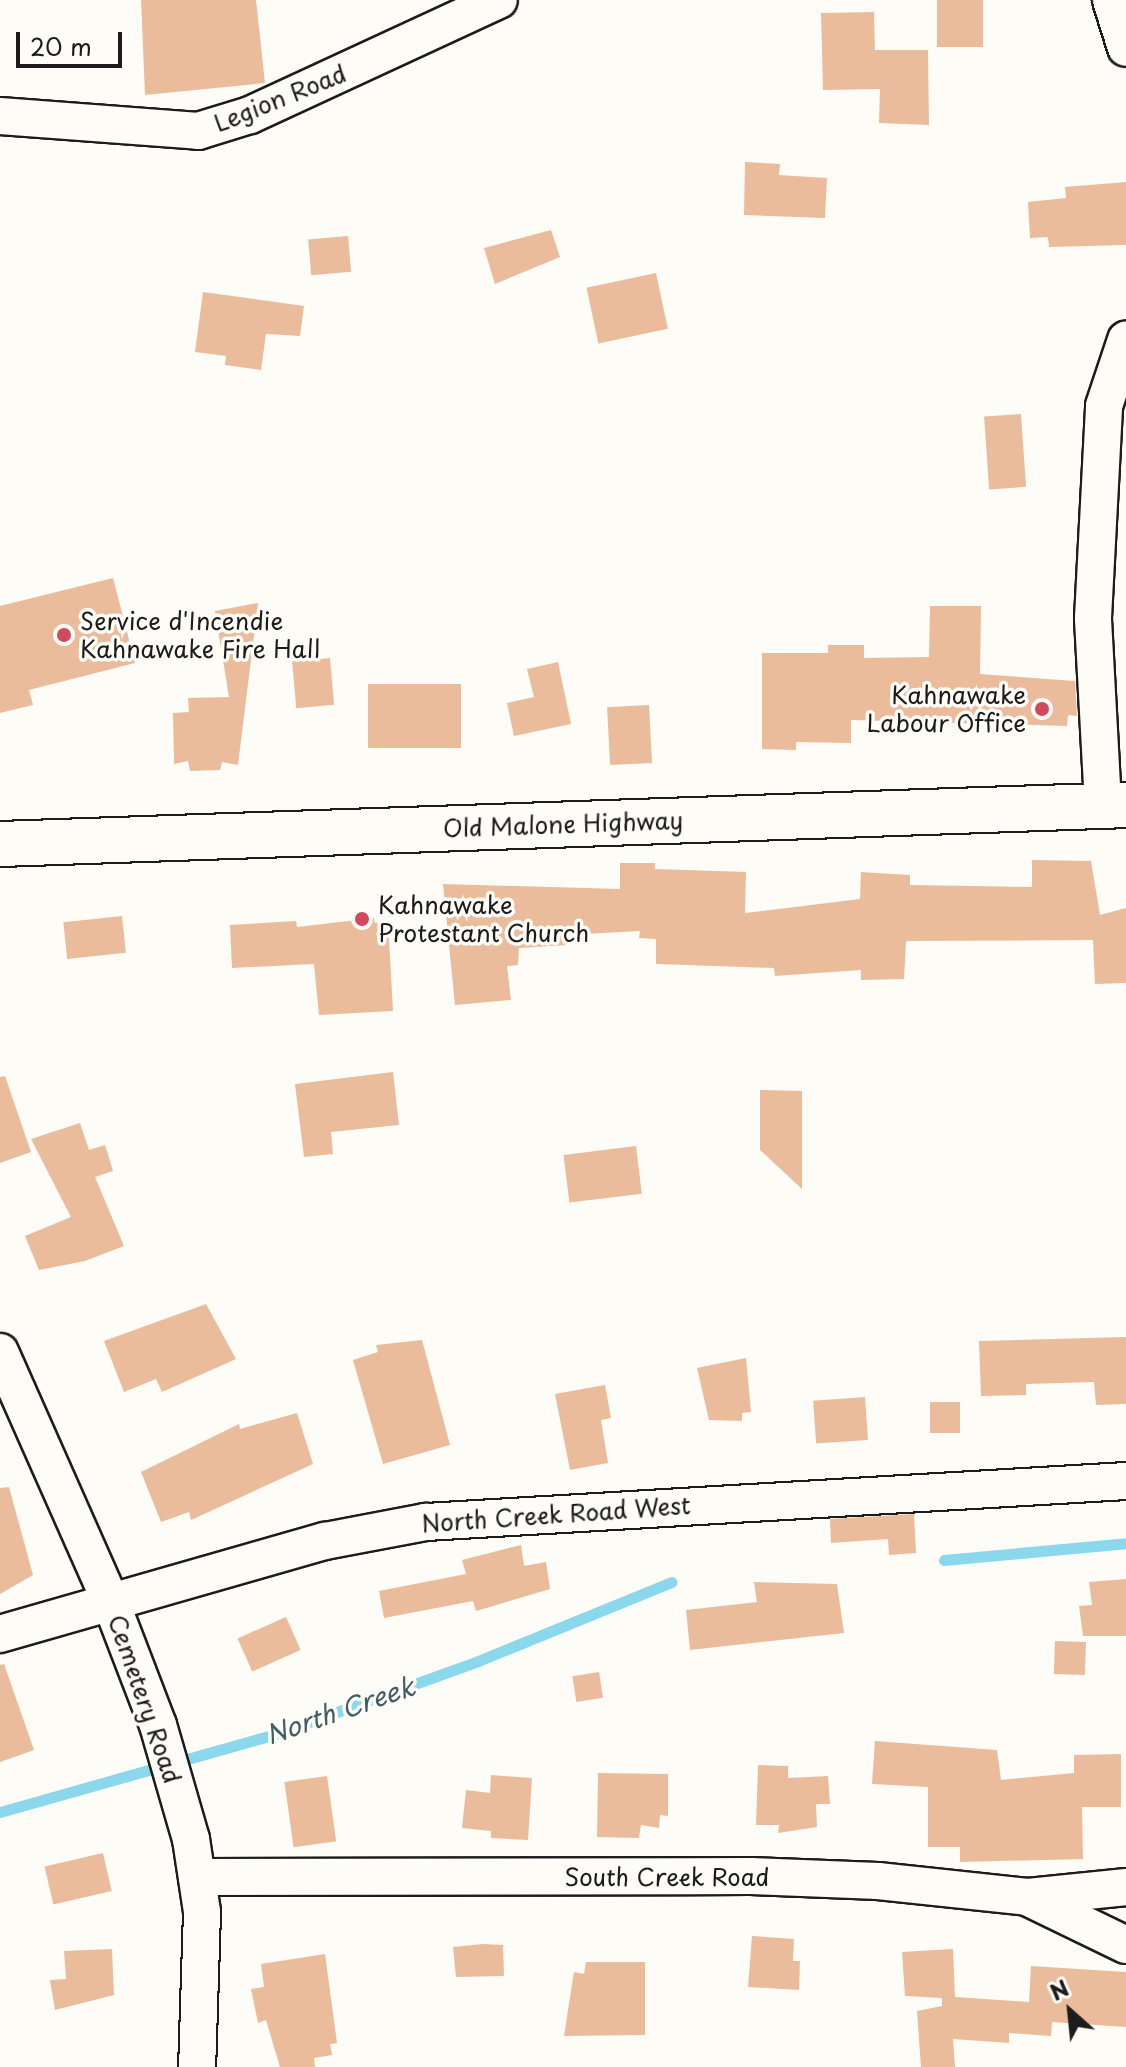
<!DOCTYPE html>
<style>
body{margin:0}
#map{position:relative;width:1126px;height:2067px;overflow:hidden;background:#fdfcf7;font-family:"Playpen Sans",sans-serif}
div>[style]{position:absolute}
.stream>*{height:11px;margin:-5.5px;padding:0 5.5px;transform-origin:5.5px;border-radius:5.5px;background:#8bd7eb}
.building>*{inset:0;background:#ebbc9b;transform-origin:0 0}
.roads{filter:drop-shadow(2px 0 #1c1c1c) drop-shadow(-2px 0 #1c1c1c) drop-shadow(0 2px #1c1c1c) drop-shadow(0 -2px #1c1c1c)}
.street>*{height:36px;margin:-18px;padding:0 18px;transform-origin:18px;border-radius:18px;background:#fdfcf7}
.secondary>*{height:44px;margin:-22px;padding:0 22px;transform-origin:22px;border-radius:22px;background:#fdfcf7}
.dots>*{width:22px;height:22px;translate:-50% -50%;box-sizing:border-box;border:4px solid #fdfcf7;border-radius:50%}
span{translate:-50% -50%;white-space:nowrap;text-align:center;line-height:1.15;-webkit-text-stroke:7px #fdfcf7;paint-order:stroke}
.street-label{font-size:24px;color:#1c1c1c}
.poi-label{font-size:24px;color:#1c1c1c}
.left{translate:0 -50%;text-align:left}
.right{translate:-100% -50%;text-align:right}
.water-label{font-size:26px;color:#435d64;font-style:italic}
.north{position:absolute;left:1030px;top:1971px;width:80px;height:80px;-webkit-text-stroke:6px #fdfcf7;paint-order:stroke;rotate:333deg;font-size:22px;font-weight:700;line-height:32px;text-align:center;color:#1c1c1c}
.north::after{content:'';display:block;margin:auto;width:28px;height:36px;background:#1c1c1c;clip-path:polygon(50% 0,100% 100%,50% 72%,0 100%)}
.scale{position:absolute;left:16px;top:32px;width:106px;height:36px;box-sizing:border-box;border:4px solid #1c1c1c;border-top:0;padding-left:10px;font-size:24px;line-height:28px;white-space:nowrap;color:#1c1c1c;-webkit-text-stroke:6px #fdfcf7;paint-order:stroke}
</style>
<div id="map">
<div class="stream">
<i style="left:944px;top:1560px;width:183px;rotate:-5.3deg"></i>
<i style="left:0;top:1812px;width:284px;rotate:-15.8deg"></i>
<i style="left:273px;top:1735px;width:218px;rotate:-19.8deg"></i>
<i style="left:478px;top:1661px;width:209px;rotate:-22.2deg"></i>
</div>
<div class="building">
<i style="clip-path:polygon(141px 0,256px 0,265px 83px,145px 95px)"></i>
<i style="left:937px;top:0;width:46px;height:47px"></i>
<i style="clip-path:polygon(874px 12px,875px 50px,928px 50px,929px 125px,879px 123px,880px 89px,823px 90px,821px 13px)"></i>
<i style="clip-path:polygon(745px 162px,780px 164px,779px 175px,827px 178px,825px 218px,744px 215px)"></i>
<i style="clip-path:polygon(1126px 182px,1126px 245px,1049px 247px,1048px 237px,1030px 238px,1028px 202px,1066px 198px,1065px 187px)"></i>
<i style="clip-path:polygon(551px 230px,560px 257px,495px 284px,484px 248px)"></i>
<i style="left:348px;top:236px;width:36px;height:40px;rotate:85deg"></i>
<i style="left:656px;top:273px;width:57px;height:71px;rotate:78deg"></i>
<i style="clip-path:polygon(203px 292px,304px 306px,300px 336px,266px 334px,261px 370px,225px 365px,226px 356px,195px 352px)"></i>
<i style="left:1021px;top:414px;width:73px;height:37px;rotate:86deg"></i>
<i style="clip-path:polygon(113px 578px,135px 663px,29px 690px,33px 705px,0 713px,0 606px)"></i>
<i style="clip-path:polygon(258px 603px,238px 765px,222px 762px,220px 770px,190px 771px,188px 761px,174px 764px,173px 713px,189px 712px,188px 698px,229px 697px,215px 611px)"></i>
<i style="clip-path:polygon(930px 606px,981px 606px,980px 674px,1075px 681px,1077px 716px,1068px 715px,1067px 726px,851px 720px,851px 743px,796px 742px,796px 750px,762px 749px,762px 653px,828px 653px,828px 645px,864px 645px,864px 658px,929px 657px)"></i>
<i style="left:330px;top:658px;width:47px;height:38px;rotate:85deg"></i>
<i style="clip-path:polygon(558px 662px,571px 724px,514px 736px,507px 703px,534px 697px,527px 669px)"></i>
<i style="left:461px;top:684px;width:64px;height:93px;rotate:90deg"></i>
<i style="left:649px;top:705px;width:58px;height:42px;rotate:87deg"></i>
<i style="clip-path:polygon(1032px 860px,1091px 861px,1100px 915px,1126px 908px,1126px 983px,1095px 984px,1093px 940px,906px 941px,904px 979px,861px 980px,861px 970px,775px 976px,774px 968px,656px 964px,656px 939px,639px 938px,640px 931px,567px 935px,568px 945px,519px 948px,518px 965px,507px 966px,511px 1000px,455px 1005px,443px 884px,620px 889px,620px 863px,655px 863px,655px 869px,746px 872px,745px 913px,860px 899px,861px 872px,910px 875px,910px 885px,1032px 887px)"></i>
<i style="left:122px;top:916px;width:37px;height:59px;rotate:84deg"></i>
<i style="clip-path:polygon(374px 918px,375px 923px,388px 921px,393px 1011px,319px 1015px,314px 964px,232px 968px,230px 925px,296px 921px,297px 927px)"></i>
<i style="clip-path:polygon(393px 1072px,399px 1125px,331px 1132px,333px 1154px,304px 1157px,295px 1084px)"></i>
<i style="clip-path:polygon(5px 1076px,31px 1152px,0 1163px,0 1077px)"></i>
<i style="clip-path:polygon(760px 1090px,802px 1091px,802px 1189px,760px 1150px)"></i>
<i style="clip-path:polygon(80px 1123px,89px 1150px,105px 1145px,113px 1171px,95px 1177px,124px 1246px,85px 1261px,39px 1270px,25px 1236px,71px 1217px,31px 1139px)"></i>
<i style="left:636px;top:1146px;width:48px;height:73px;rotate:83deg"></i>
<i style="clip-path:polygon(206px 1304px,236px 1359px,162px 1392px,156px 1379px,124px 1392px,104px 1341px)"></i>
<i style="clip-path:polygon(1126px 1337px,1126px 1404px,1096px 1405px,1094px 1382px,1026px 1384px,1026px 1395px,981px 1396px,979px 1341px)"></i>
<i style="clip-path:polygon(422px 1340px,450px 1445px,383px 1464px,353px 1360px,378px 1352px,376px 1345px)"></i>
<i style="clip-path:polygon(746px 1358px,751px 1412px,742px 1413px,742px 1421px,709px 1420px,697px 1368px)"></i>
<i style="clip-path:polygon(605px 1385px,611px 1418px,601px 1420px,608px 1463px,570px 1470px,555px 1394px)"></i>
<i style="left:865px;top:1397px;width:43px;height:52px;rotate:86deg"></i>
<i style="left:930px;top:1402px;width:30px;height:31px"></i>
<i style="clip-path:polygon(297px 1413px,313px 1464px,191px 1520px,189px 1512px,161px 1522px,141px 1472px,239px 1424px,240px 1429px)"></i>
<i style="clip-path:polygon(9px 1487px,33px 1575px,0 1594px,0 1488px)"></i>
<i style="clip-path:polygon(914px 1514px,916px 1553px,889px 1555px,888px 1539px,831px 1543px,830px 1519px)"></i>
<i style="clip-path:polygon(521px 1545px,524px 1566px,546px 1562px,550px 1589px,476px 1611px,473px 1601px,384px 1618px,379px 1591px,466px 1574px,462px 1560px)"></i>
<i style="clip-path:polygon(1126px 1579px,1126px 1636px,1083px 1636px,1079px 1606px,1092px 1605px,1089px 1582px)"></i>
<i style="clip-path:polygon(754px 1582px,837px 1584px,844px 1633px,690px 1650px,686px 1610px,757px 1602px)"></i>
<i style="left:286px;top:1617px;width:36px;height:53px;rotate:66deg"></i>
<i style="left:1055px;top:1641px;width:31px;height:33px;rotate:2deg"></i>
<i style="clip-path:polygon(4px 1664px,34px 1750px,0 1762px,0 1665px)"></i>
<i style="left:599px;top:1672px;width:26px;height:27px;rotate:81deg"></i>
<i style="clip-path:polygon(875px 1741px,997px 1750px,1001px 1780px,1074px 1773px,1074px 1755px,1121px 1754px,1121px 1807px,1082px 1807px,1083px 1859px,960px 1862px,960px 1847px,928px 1847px,928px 1787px,872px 1784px)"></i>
<i style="clip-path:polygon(758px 1765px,788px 1766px,788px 1778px,828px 1776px,830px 1804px,816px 1804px,817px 1827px,778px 1833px,779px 1825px,756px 1825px)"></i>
<i style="clip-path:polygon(598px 1773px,668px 1774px,668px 1816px,660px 1815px,659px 1828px,641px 1825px,639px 1838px,597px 1837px)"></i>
<i style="clip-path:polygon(491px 1775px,532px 1778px,528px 1840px,491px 1838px,491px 1831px,462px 1828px,466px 1790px,490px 1793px)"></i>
<i style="left:327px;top:1776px;width:66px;height:43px;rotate:82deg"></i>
<i style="left:103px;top:1853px;width:39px;height:60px;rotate:77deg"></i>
<i style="clip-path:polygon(752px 1936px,794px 1939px,793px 1961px,800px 1961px,799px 1990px,748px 1987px)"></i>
<i style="clip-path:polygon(483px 1944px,503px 1945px,504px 1976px,456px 1977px,453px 1947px)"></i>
<i style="clip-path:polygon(112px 1949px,114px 1995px,55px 2010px,50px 1980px,66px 1979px,64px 1951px)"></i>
<i style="clip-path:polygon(953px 1949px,955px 1997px,1029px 2002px,1031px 1966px,1126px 1972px,1126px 2027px,1052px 2022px,1051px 2036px,1009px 2033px,1009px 2043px,953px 2039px,955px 2067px,921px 2067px,917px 2011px,942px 2006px,942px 1998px,905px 1996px,902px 1952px)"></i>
<i style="clip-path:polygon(325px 1954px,337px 2043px,330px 2044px,332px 2055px,314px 2058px,315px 2067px,280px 2067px,266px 2020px,258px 2023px,251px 1989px,264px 1987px,261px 1964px)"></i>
<i style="clip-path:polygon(586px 1962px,645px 1962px,645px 2035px,564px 2036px,574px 1972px,584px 1974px)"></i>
</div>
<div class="roads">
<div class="street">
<i style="left:1111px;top:0;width:50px;rotate:72.6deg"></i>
<i style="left:0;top:116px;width:199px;rotate:4.3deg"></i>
<i style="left:198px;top:131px;width:54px;rotate:-17.1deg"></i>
<i style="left:250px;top:115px;width:274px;rotate:-24.8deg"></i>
<i style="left:1103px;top:804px;width:186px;rotate:-93.1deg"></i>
<i style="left:1093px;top:618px;width:212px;rotate:-87deg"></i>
<i style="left:1104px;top:406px;width:70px;rotate:-71.6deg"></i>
<i style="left:0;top:1352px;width:271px;rotate:66.1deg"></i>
<i style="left:110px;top:1600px;width:134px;rotate:69deg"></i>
<i style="left:158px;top:1725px;width:119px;rotate:73.9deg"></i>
<i style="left:191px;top:1839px;width:74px;rotate:81.4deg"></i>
<i style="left:202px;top:1912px;width:155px;rotate:91.8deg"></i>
<i style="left:0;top:1634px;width:338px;rotate:-16deg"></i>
<i style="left:325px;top:1541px;width:103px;rotate:-10.7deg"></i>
<i style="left:426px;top:1522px;width:701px;rotate:-3.35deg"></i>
<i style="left:197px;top:1877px;width:554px;rotate:-0.1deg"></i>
<i style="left:751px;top:1876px;width:127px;rotate:2.3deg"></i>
<i style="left:878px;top:1881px;width:150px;rotate:6.1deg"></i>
<i style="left:1027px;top:1897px;width:110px;rotate:25.9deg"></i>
<i style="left:1028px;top:1897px;width:99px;rotate:-5.8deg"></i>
</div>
<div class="secondary">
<i style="left:0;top:844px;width:1127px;rotate:-1.98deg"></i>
</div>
</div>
<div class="dots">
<i style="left:64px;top:635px;background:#d1495b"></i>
<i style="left:1042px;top:709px;background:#d1495b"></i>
<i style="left:362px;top:919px;background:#d1495b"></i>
</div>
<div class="street-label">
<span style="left:280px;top:98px;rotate:-22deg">Legion Road</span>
<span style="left:563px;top:824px;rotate:-2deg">Old Malone Highway</span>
<span style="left:556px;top:1514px;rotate:-4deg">North Creek Road West</span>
<span style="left:145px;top:1699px;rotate:71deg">Cemetery Road</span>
<span style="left:667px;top:1877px">South Creek Road</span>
</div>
<div class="poi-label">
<span class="left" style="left:80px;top:635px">Service d'Incendie<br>Kahnawake Fire Hall</span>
<span class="right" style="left:1026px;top:709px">Kahnawake<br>Labour Office</span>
<span class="left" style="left:378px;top:919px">Kahnawake<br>Protestant Church</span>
</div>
<div class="water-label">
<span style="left:340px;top:1710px;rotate:-19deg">North Creek</span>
</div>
<div class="north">N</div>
<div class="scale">20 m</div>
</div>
